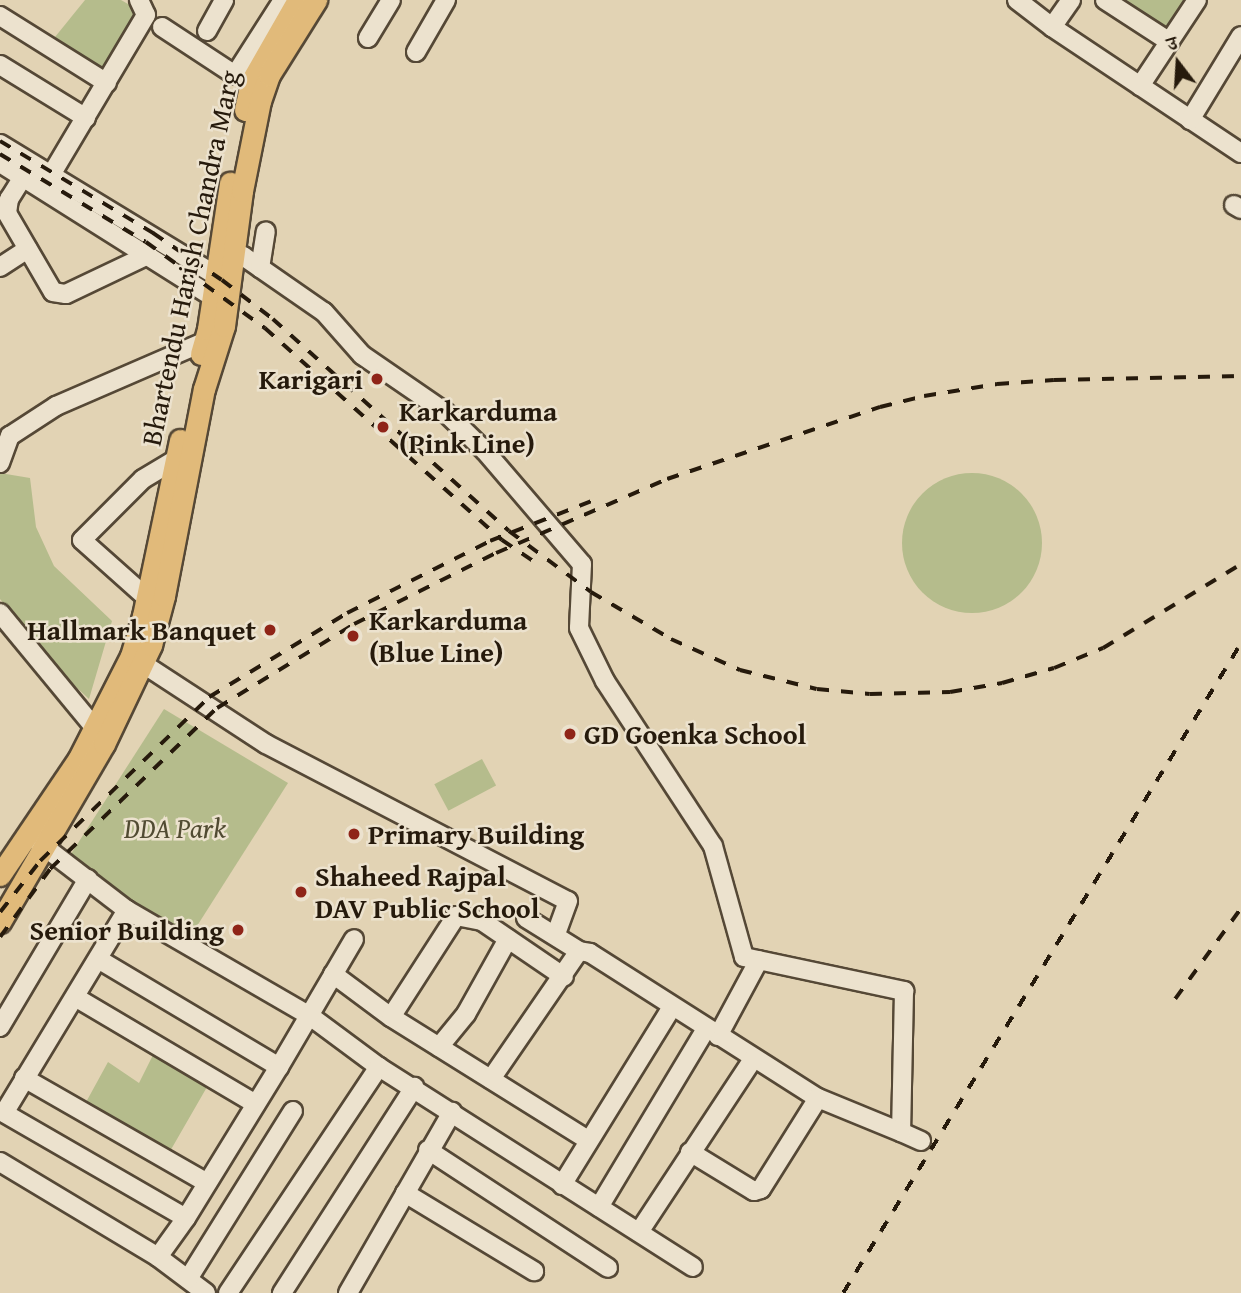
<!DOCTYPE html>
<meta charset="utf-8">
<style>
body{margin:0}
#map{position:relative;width:1241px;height:1293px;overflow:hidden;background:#e2d3b4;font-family:"Gentium Book Plus","Noto Serif Devanagari",serif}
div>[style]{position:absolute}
.green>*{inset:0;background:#b5bc8c;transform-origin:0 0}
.round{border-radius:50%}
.roads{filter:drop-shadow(2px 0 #554836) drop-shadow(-2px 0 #554836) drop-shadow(0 2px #554836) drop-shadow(0 -2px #554836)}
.minor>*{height:18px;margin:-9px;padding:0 9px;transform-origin:9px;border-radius:9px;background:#ece2ce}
.major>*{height:21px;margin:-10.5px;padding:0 10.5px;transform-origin:10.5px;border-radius:10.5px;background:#e1ba7a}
.rail>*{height:3.5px;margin-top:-1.75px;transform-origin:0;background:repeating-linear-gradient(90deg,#261a0c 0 12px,transparent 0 24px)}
.dots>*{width:19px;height:19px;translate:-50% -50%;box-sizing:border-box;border:4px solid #ece2ce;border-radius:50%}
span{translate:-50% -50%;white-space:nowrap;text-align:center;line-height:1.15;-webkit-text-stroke:5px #ece2ce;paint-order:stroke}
.street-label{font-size:28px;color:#261a0c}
.poi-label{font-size:28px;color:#261a0c;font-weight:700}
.right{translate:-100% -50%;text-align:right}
.left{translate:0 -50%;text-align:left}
.park-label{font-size:28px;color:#514b32;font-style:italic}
.north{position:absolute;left:1143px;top:28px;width:70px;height:70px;-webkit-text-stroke:5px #ece2ce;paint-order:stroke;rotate:343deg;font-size:19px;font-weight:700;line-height:28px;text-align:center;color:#261a0c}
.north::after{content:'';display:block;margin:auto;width:24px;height:32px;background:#261a0c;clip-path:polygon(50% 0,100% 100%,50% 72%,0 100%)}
</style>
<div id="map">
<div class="green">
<i style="clip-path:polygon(85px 0,121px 0,142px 12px,105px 70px,55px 37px)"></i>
<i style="clip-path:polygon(1120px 0,1194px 0,1171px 34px)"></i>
<i style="clip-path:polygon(0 473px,30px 478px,36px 527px,54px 566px,112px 621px,89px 699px,51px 664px,0 599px)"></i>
<i class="round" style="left:902px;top:473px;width:140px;height:140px"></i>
<i style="clip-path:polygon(164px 709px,288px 783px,190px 937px,131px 899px,71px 854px)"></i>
<i style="left:482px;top:759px;width:30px;height:54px;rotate:62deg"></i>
<i style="clip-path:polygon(153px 1055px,207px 1087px,169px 1153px,85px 1104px,108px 1062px,139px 1083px)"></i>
</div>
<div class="roads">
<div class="minor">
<i style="left:1017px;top:0;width:44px;rotate:37.6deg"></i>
<i style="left:1071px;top:0;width:33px;rotate:125deg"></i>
<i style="left:1052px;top:27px;width:227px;rotate:33.7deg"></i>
<i style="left:1105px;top:0;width:77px;rotate:32.9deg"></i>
<i style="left:0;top:16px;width:126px;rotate:32.1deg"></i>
<i style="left:162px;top:27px;width:87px;rotate:33.3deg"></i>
<i style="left:235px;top:75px;width:89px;rotate:-57.4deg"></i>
<i style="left:207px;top:31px;width:35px;rotate:-61deg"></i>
<i style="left:368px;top:38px;width:44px;rotate:-58.8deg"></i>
<i style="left:416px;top:52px;width:60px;rotate:-60deg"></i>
<i style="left:0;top:65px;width:101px;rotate:31.6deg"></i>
<i style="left:1140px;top:86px;width:103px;rotate:-56.5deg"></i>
<i style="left:1190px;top:120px;width:98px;rotate:-58.7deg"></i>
<i style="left:0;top:144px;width:266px;rotate:31.3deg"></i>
<i style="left:0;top:163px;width:261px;rotate:32.2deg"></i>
<i style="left:51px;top:175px;width:186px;rotate:-59.3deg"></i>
<i style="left:146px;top:15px;width:17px;rotate:-115deg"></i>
<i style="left:23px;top:177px;width:26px;rotate:122deg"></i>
<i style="left:9px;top:199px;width:14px;rotate:98deg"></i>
<i style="left:7px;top:213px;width:91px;rotate:59.8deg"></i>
<i style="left:53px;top:292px;width:13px;rotate:9deg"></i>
<i style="left:66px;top:294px;width:91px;rotate:-25.4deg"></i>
<i style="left:1234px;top:205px;width:8px;rotate:30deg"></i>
<i style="left:222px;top:247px;width:23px;rotate:23deg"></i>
<i style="left:243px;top:256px;width:98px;rotate:34.7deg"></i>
<i style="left:324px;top:312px;width:57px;rotate:48.5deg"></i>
<i style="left:362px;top:355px;width:101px;rotate:34.5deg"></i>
<i style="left:445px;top:412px;width:56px;rotate:44.3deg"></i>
<i style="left:485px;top:451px;width:149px;rotate:49.4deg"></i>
<i style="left:582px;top:564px;width:64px;rotate:92.7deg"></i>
<i style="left:579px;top:628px;width:59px;rotate:63.9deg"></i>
<i style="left:605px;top:681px;width:197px;rotate:56.8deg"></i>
<i style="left:713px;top:846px;width:115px;rotate:74.4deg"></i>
<i style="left:744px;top:957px;width:164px;rotate:12deg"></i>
<i style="left:904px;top:991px;width:141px;rotate:91.2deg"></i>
<i style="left:901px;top:1132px;width:22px;rotate:24deg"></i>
<i style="left:0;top:267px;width:33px;rotate:-33deg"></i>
<i style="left:260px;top:268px;width:37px;rotate:-81deg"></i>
<i style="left:0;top:463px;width:29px;rotate:-70deg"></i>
<i style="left:10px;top:436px;width:55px;rotate:-33.1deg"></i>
<i style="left:56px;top:406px;width:161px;rotate:-23.4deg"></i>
<i style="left:147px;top:598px;width:87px;rotate:-138.3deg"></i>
<i style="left:82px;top:540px;width:86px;rotate:-45deg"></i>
<i style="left:143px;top:479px;width:39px;rotate:-31deg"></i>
<i style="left:0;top:613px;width:148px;rotate:50.5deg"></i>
<i style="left:131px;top:656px;width:161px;rotate:33.1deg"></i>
<i style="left:266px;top:744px;width:340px;rotate:27.5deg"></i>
<i style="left:568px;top:901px;width:37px;rotate:110deg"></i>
<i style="left:33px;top:838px;width:118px;rotate:37.5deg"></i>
<i style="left:127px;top:910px;width:211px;rotate:30.1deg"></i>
<i style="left:310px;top:1016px;width:86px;rotate:36.5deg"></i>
<i style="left:379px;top:1067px;width:372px;rotate:32.5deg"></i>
<i style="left:127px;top:910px;width:237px;rotate:121.2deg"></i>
<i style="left:4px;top:1113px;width:210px;rotate:30deg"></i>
<i style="left:526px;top:918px;width:62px;rotate:31.9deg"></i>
<i style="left:98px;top:959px;width:211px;rotate:30.8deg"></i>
<i style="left:333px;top:974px;width:72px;rotate:36.6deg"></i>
<i style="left:391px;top:1017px;width:232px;rotate:32deg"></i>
<i style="left:75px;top:997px;width:210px;rotate:30.6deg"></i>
<i style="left:391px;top:1017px;width:120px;rotate:-57.2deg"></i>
<i style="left:456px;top:916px;width:26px;rotate:11deg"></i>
<i style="left:482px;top:921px;width:99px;rotate:34.3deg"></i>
<i style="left:0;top:1027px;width:172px;rotate:-59.3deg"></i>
<i style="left:718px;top:1036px;width:86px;rotate:-61.7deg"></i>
<i style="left:439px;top:1047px;width:43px;rotate:-50.7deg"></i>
<i style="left:466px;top:1014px;width:86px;rotate:-60.8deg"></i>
<i style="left:24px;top:1078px;width:211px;rotate:29.8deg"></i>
<i style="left:491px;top:1079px;width:155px;rotate:-55.5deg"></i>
<i style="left:579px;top:951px;width:11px;rotate:10deg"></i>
<i style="left:590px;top:953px;width:270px;rotate:32.5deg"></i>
<i style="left:818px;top:1098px;width:90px;rotate:22.3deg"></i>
<i style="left:428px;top:1150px;width:215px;rotate:33.2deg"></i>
<i style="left:690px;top:1152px;width:75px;rotate:31.4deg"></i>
<i style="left:754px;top:1191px;width:7px;rotate:-16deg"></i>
<i style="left:761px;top:1189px;width:107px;rotate:-57.9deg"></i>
<i style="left:0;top:1162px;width:184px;rotate:31deg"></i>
<i style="left:158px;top:1257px;width:60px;rotate:36.9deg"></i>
<i style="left:562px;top:1185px;width:209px;rotate:-58.3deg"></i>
<i style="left:405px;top:1193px;width:151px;rotate:31.2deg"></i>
<i style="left:599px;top:1207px;width:208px;rotate:-59deg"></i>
<i style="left:639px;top:1232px;width:207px;rotate:-56.6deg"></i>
<i style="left:158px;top:1257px;width:48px;rotate:-54.3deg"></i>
<i style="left:186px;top:1218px;width:177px;rotate:-58.4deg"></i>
<i style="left:279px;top:1067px;width:148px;rotate:-59.6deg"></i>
<i style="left:188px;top:1279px;width:198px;rotate:-58deg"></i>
<i style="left:228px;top:1293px;width:272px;rotate:-56.3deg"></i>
<i style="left:282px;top:1293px;width:245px;rotate:-57.3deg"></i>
<i style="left:348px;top:1293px;width:209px;rotate:-60.1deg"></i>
</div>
<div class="major">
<i style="left:245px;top:110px;width:29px;rotate:-78deg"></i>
<i style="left:251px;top:82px;width:95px;rotate:-60.2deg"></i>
<i style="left:201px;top:354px;width:26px;rotate:-74deg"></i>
<i style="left:208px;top:329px;width:148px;rotate:-81.4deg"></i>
<i style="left:0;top:875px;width:139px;rotate:-55.9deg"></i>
<i style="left:78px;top:760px;width:117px;rotate:-63deg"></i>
<i style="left:131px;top:656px;width:42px;rotate:-73.3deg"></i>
<i style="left:143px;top:616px;width:180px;rotate:-78.1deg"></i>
<i style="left:0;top:922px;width:206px;rotate:-59.7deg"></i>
<i style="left:104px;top:744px;width:110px;rotate:-64.6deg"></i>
<i style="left:151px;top:645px;width:51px;rotate:-75.1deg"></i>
<i style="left:164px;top:596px;width:211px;rotate:-79.1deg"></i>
<i style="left:204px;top:389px;width:66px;rotate:-72.4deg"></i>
<i style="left:224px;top:326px;width:136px;rotate:-82.4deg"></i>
<i style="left:242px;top:191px;width:92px;rotate:-78.7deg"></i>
<i style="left:260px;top:101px;width:28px;rotate:-71deg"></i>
<i style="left:269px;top:75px;width:89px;rotate:-57.9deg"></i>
</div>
</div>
<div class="rail">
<i style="left:0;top:141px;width:179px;rotate:31deg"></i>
<i style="left:153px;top:233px;width:83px;rotate:34.3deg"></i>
<i style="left:222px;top:280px;width:64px;rotate:37.4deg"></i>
<i style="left:273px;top:319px;width:317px;rotate:41.9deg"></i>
<i style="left:509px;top:531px;width:102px;rotate:36.6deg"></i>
<i style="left:591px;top:592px;width:93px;rotate:30.4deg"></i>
<i style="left:671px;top:639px;width:76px;rotate:24.2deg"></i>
<i style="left:740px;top:670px;width:79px;rotate:13.9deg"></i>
<i style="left:817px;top:689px;width:53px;rotate:5.4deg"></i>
<i style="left:870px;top:694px;width:80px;rotate:-1.4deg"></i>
<i style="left:950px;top:692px;width:53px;rotate:-9.8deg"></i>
<i style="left:1002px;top:683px;width:54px;rotate:-16.1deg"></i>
<i style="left:1054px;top:668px;width:53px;rotate:-22.2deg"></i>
<i style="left:1103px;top:648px;width:162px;rotate:-31.3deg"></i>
<i style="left:0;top:154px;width:170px;rotate:31.1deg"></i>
<i style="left:146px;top:242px;width:147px;rotate:35.9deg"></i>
<i style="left:265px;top:328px;width:318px;rotate:41.8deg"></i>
<i style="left:502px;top:540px;width:37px;rotate:34deg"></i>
<i style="left:0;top:912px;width:65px;rotate:-51.9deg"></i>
<i style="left:40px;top:861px;width:235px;rotate:-44.1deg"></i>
<i style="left:209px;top:697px;width:162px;rotate:-31.3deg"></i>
<i style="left:347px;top:613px;width:160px;rotate:-26.7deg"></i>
<i style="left:490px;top:541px;width:117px;rotate:-21.5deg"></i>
<i style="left:0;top:937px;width:84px;rotate:-53.7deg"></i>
<i style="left:50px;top:869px;width:232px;rotate:-44deg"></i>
<i style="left:217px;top:708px;width:161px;rotate:-31.5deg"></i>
<i style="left:354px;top:624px;width:159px;rotate:-26.6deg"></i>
<i style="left:496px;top:553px;width:186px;rotate:-23.4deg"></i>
<i style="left:667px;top:479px;width:225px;rotate:-18.7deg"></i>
<i style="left:880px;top:407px;width:45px;rotate:-14deg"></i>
<i style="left:924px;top:396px;width:74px;rotate:-9.3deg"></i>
<i style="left:997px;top:384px;width:57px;rotate:-4deg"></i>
<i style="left:1054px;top:380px;width:187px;rotate:-1.2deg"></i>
<i style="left:1175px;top:999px;width:112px;rotate:-54deg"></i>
<i style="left:843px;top:1293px;width:762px;rotate:-58.52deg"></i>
</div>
<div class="dots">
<i style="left:377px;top:379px;background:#8f2418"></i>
<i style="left:383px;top:427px;background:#8f2418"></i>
<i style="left:270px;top:630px;background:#8f2418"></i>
<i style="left:353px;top:636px;background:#8f2418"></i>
<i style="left:570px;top:734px;background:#8f2418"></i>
<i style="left:354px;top:834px;background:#8f2418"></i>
<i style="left:301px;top:892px;background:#8f2418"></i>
<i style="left:238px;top:930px;background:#8f2418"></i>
</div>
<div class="street-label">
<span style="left:190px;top:258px;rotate:-78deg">Bhartendu Harish Chandra Marg</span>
</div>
<div class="poi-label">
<span class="right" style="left:363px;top:379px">Karigari</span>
<span class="left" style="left:399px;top:427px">Karkarduma<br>(Pink Line)</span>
<span class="left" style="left:369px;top:636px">Karkarduma<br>(Blue Line)</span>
<span class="right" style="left:256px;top:630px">Hallmark Banquet</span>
<span class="left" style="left:584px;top:734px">GD Goenka School</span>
<span class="left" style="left:368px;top:834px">Primary Building</span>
<span class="left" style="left:315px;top:892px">Shaheed Rajpal<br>DAV Public School</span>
<span class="right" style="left:224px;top:930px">Senior Building</span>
</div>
<div class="park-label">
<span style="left:175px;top:828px">DDA Park</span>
</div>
<div class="north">उ</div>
</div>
